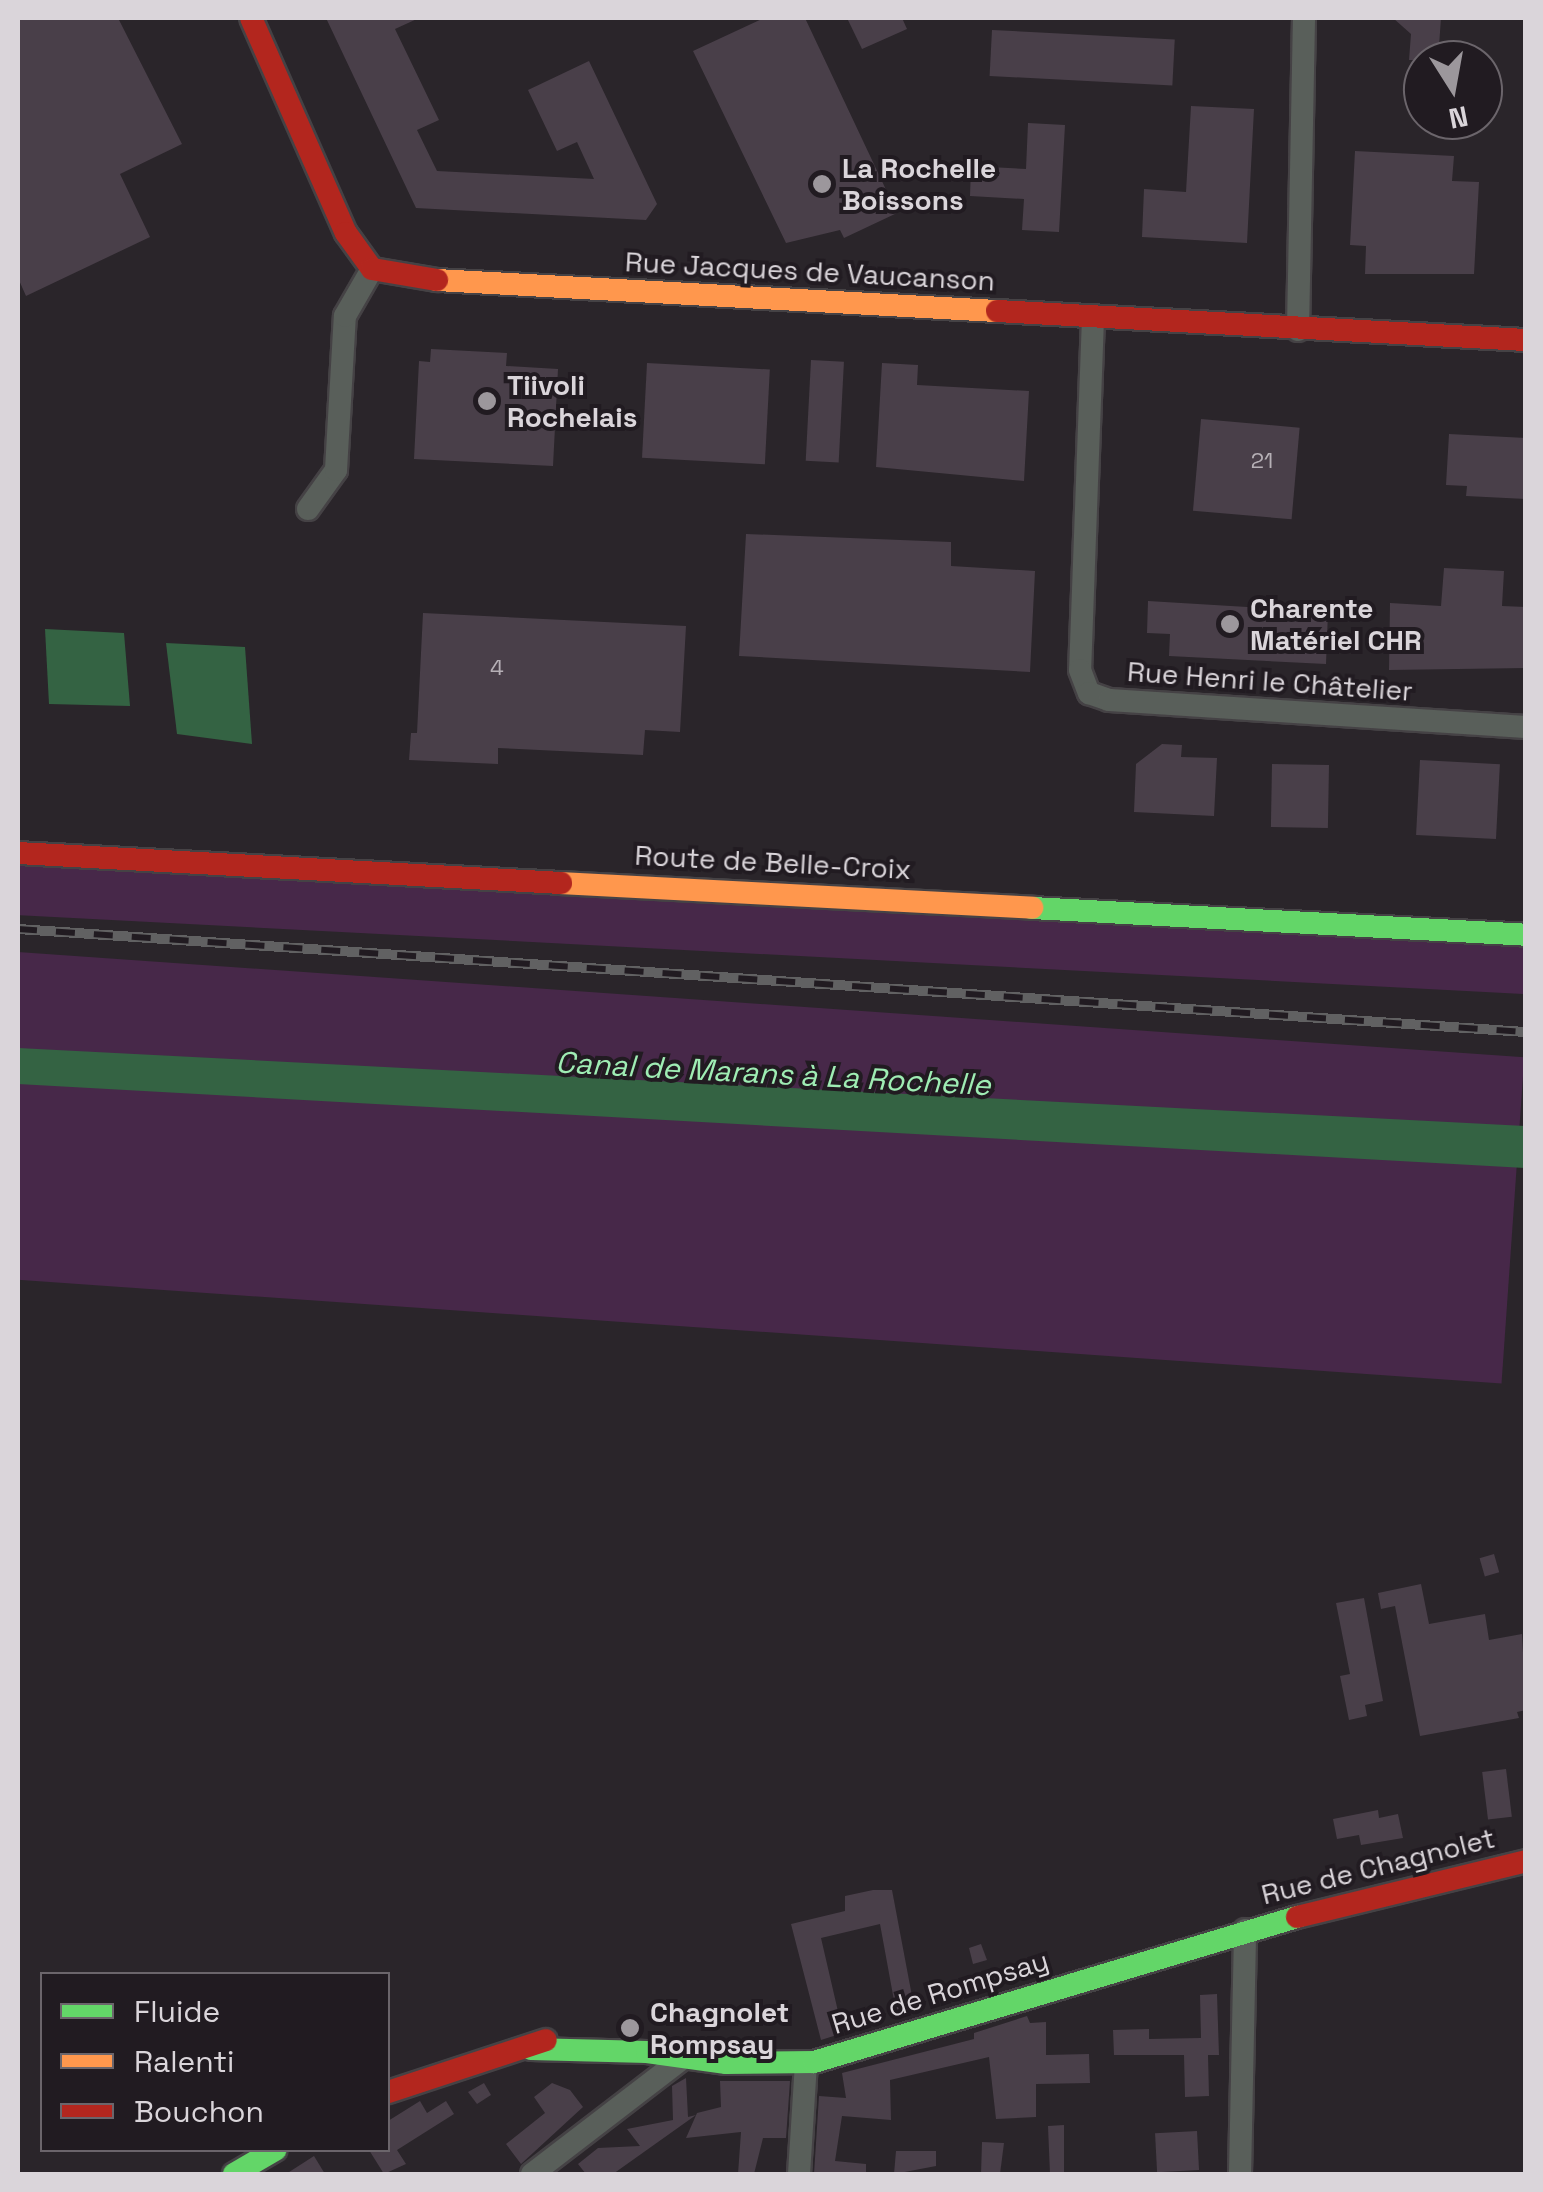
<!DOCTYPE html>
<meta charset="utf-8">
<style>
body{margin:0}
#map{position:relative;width:1543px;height:2192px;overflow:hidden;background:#2a252a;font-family:"Space Grotesk",sans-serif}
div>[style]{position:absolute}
.green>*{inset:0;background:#472849;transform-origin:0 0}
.water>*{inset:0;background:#346343}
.building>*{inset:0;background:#493f49;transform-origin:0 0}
.roads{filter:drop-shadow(2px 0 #454245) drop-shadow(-2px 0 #454245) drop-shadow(0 2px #454245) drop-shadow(0 -2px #454245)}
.street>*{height:22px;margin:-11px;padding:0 11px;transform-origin:11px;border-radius:11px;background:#595f5a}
.fast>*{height:22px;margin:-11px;padding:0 11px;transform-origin:11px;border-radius:11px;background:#63d668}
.slow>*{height:22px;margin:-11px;padding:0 11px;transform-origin:11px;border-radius:11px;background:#ff974d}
.jam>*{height:22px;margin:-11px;padding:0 11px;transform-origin:11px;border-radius:11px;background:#b3261e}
.rail>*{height:10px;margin-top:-5px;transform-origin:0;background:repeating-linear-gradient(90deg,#211b21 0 19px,#616162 0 38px);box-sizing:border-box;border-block:2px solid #616162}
.dots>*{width:28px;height:28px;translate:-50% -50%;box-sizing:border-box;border:5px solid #211b21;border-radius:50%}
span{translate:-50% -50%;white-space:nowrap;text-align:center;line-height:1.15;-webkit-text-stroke:8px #211b21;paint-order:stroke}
.number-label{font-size:22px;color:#b6b0b6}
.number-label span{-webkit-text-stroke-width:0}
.poi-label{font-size:28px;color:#dad5da;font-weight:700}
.left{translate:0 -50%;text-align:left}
.street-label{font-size:28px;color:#dad5da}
.water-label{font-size:30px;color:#9fedb4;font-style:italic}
.frame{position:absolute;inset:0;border:20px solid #dad5da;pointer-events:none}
.legend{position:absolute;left:40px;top:1972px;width:350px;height:180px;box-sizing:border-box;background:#211b21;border:2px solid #6b656b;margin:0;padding:12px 18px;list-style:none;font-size:30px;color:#dad5da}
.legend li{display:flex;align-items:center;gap:20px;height:50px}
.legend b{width:50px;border:2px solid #6b656b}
.north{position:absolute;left:1403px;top:40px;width:100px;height:100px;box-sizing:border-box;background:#211b21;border:2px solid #6b656b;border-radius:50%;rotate:169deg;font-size:28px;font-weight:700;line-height:40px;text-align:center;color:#dad5da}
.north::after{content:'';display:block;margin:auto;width:35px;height:45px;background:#9c979c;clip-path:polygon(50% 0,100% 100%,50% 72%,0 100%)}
</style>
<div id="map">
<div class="green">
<i style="left:18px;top:862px;width:1510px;height:53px;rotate:3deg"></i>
<i style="left:18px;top:952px;width:1510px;height:327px;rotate:4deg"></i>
</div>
<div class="water">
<i style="clip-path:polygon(45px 629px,124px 633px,130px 706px,49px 704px)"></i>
<i style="clip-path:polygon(166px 643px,245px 647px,252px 744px,177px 734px)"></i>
<i style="clip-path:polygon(18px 1048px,1525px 1126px,1525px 1168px,18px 1084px)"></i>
</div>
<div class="building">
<i style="clip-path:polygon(18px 18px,118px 18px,182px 144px,120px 174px,150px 237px,26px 296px,18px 278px)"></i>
<i style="clip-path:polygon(326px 18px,419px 18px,395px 29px,439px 120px,417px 130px,437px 171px,594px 179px,577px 142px,557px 151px,528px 90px,589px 61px,657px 204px,646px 220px,416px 208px)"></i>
<i style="clip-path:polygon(764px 18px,805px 18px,897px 213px,844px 238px,840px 230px,786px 243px,693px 51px)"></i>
<i style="clip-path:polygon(847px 18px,902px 18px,907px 29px,862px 49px)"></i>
<i style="clip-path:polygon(1393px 18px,1441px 18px,1438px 60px,1409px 60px,1411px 34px)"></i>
<i style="left:992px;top:30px;width:183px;height:46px;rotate:3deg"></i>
<i style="clip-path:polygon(1191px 106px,1254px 109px,1247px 243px,1142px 237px,1144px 189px,1186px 192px)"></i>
<i style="clip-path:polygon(1028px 123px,1065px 125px,1059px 232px,1022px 230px,1024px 199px,970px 196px,971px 166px,1026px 169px)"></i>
<i style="clip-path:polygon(1355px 151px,1454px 156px,1452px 181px,1479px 182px,1474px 274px,1365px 274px,1366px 246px,1350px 245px)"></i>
<i style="clip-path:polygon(431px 349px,507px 353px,506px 366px,558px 369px,553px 466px,414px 459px,419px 361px,430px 362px)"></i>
<i style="left:811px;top:360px;width:33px;height:101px;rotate:3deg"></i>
<i style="left:647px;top:363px;width:123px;height:95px;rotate:3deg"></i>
<i style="clip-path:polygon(882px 363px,918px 365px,917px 385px,1029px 391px,1024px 481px,876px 467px)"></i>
<i style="left:1201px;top:419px;width:99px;height:92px;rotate:5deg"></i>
<i style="clip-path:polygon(1449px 434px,1526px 438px,1526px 499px,1466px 496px,1467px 486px,1446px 485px)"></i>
<i style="clip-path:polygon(746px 534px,951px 542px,951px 566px,1035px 571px,1030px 672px,739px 656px)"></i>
<i style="clip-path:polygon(1444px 568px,1504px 571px,1502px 606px,1526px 607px,1526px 668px,1389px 670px,1390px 603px,1441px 606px)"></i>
<i style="clip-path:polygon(1148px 601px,1328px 612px,1326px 664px,1169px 656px,1170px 634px,1147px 633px)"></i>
<i style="clip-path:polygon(423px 613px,686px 626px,680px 732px,645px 730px,643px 755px,498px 748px,498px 764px,409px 760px,411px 733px,417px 733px)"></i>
<i style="clip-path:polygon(1162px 744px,1182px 745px,1181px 757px,1217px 758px,1214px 816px,1134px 812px,1136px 764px)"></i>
<i style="left:1420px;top:760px;width:80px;height:75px;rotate:3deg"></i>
<i style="left:1272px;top:764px;width:57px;height:63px;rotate:1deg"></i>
<i style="left:1494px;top:1554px;width:19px;height:15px;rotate:74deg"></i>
<i style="clip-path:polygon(1421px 1584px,1429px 1624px,1485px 1614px,1489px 1640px,1522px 1634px,1526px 1710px,1517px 1712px,1519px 1718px,1420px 1736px,1395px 1606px,1381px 1609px,1378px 1593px)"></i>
<i style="clip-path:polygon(1364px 1598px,1383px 1701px,1365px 1705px,1367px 1716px,1349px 1720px,1340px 1676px,1350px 1674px,1336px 1603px)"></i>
<i style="left:1506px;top:1769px;width:48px;height:24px;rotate:83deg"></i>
<i style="clip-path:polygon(1378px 1810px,1379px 1818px,1398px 1814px,1403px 1838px,1361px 1845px,1359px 1835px,1337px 1839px,1333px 1819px)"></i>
<i style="clip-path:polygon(873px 1890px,892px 1890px,915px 2012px,897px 2017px,880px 1924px,821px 1938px,843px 2033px,821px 2040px,791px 1924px,845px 1911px,845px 1896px)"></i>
<i style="clip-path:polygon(981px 1944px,987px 1960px,973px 1964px,969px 1948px)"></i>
<i style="clip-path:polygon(1217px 1994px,1219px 2055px,1208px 2055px,1209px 2096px,1185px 2097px,1184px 2055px,1114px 2055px,1113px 2030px,1149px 2029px,1149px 2039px,1201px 2038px,1200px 1995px)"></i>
<i style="clip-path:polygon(1027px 2016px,1030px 2023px,1046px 2022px,1046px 2055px,1089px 2054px,1090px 2083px,1036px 2084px,1036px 2117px,996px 2119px,989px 2057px,890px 2080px,891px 2120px,842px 2116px,835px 2161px,866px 2164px,866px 2174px,814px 2174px,819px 2096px,846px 2098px,842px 2073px,974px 2039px,974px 2033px)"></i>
<i style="clip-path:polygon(686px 2078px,688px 2117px,696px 2115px,613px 2174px,586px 2174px,578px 2164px,598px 2148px,640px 2146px,627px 2129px,673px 2120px,672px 2086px)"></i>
<i style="clip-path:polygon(720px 2081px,790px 2081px,786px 2138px,763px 2138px,754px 2174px,738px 2174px,741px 2132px,686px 2138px,697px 2113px,721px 2107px)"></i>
<i style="clip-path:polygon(484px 2083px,491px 2095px,477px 2104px,468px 2092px)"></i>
<i style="clip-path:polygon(552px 2083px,570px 2090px,583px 2107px,521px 2164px,506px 2144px,545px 2113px,534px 2097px)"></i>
<i style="clip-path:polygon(420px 2101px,427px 2113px,446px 2101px,454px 2114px,397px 2150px,406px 2164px,384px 2174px,369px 2150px,388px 2150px,388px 2121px)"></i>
<i style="clip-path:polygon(1064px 2125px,1064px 2174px,1050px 2174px,1048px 2126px)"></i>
<i style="left:1197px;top:2131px;width:39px;height:42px;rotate:87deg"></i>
<i style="clip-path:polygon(982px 2142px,1004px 2143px,1000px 2174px,981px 2174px)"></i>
<i style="clip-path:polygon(896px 2151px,936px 2151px,936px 2166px,894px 2174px)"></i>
<i style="clip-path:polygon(314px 2156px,325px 2174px,286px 2174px)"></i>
</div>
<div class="roads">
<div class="street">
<i style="left:1093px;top:318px;width:352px;rotate:92.1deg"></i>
<i style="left:1080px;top:670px;width:25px;rotate:69deg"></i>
<i style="left:1089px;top:693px;width:21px;rotate:19deg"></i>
<i style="left:1109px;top:700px;width:418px;rotate:3.7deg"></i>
<i style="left:1298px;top:330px;width:312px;rotate:-88.9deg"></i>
<i style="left:308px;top:509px;width:48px;rotate:-54.3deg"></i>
<i style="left:336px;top:470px;width:154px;rotate:-86.7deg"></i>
<i style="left:345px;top:316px;width:54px;rotate:-60.1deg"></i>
<i style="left:532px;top:2174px;width:190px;rotate:-37.5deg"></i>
<i style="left:799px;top:2174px;width:111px;rotate:-86.4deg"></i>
<i style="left:1240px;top:2174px;width:244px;rotate:-88.8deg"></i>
</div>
<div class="fast">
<i style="left:1032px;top:908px;width:495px;rotate:3.1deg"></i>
<i style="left:531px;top:2049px;width:116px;rotate:1.5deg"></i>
<i style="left:647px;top:2052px;width:80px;rotate:7.9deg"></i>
<i style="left:726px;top:2063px;width:88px;rotate:-0.7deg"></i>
<i style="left:814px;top:2062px;width:504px;rotate:-16.71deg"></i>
<i style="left:234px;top:2174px;width:48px;rotate:-30.3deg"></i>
</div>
<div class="slow">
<i style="left:437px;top:280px;width:561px;rotate:3.17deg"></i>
<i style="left:561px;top:883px;width:472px;rotate:3deg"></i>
</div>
<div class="jam">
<i style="left:251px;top:18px;width:235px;rotate:66.2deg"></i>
<i style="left:346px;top:233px;width:44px;rotate:54.2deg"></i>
<i style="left:372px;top:269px;width:66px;rotate:9.6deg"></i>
<i style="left:997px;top:311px;width:530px;rotate:3.14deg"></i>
<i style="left:18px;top:853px;width:544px;rotate:3.16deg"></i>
<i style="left:1297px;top:1917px;width:236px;rotate:-13.7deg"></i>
<i style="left:388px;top:2092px;width:166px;rotate:-18.2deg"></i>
</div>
</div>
<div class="rail">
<i style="left:18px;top:929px;width:1512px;rotate:3.91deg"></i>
</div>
<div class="dots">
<i style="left:822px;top:184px;background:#9c979c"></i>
<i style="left:487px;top:401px;background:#9c979c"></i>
<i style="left:1230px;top:624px;background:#9c979c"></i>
<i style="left:630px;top:2028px;background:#9c979c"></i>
</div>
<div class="number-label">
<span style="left:1262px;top:461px">21</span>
<span style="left:497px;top:668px">4</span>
</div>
<div class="poi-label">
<span class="left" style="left:842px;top:184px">La Rochelle<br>Boissons</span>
<span class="left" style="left:507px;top:401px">Tiivoli<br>Rochelais</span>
<span class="left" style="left:1250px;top:624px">Charente<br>Matériel CHR</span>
<span class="left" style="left:650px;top:2028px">Chagnolet<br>Rompsay</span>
</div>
<div class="street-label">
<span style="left:810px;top:271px;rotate:3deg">Rue Jacques de Vaucanson</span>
<span style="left:1270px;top:681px;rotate:4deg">Rue Henri le Châtelier</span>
<span style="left:773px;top:862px;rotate:3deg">Route de Belle-Croix</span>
<span style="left:1378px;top:1866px;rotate:-14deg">Rue de Chagnolet</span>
<span style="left:940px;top:1992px;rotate:-17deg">Rue de Rompsay</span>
</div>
<div class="water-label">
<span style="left:773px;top:1074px;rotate:3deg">Canal de Marans à La Rochelle</span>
</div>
<div class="frame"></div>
<ul class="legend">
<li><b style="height:12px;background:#63d668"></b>Fluide</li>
<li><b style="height:12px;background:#ff974d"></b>Ralenti</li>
<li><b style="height:12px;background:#b3261e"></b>Bouchon</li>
</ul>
<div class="north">N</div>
</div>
